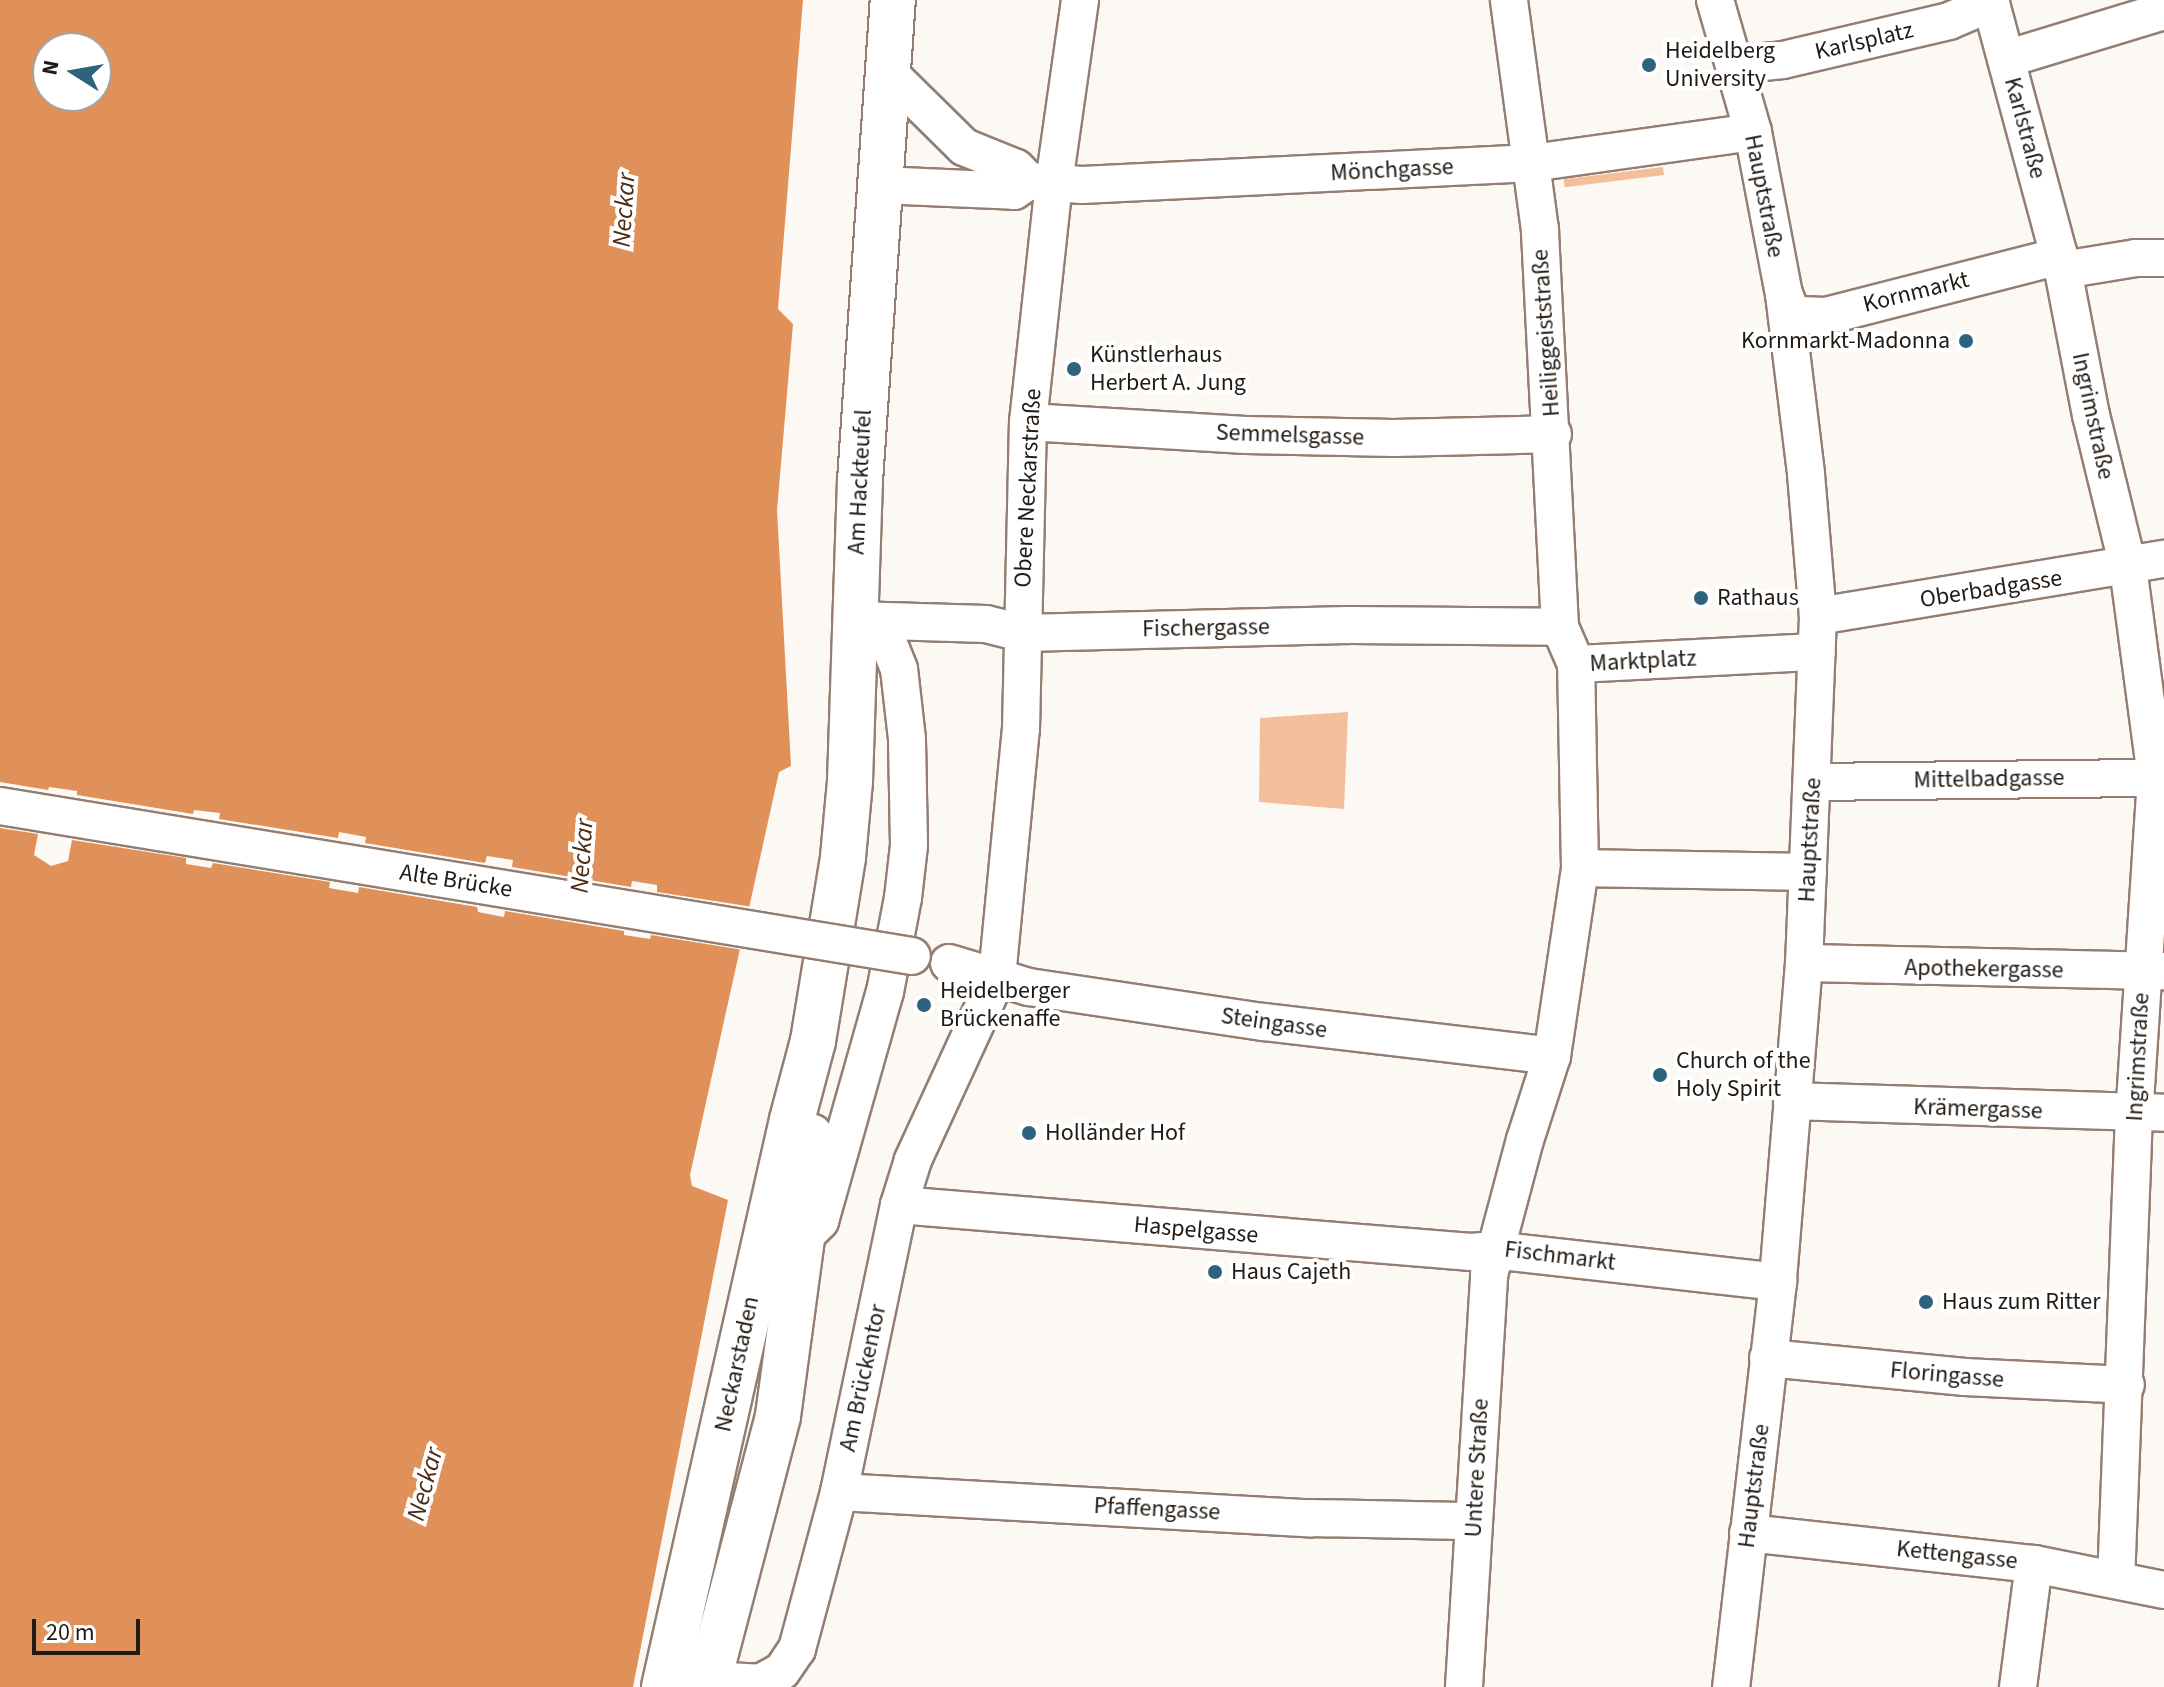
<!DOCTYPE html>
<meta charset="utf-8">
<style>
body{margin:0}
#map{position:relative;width:2164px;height:1687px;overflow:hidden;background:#fcf8f4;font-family:"Source Sans 3",sans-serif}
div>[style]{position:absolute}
.green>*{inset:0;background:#f4be9a;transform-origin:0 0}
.water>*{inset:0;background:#df9159}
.pier>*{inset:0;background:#fcf8f4}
.roads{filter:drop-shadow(2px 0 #937e71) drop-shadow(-2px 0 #937e71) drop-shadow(0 2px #937e71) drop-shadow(0 -2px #937e71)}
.street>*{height:36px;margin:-18px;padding:0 18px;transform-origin:18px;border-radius:18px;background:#fff}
.primary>*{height:44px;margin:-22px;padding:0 22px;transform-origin:22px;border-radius:22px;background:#fff}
.bridges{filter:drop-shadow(2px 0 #937e71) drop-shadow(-2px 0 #937e71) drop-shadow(0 2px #937e71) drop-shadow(0 -2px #937e71)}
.street-bridge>*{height:36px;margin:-18px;padding:0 18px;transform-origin:18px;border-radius:18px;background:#fff}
.dots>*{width:22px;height:22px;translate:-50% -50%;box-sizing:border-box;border:4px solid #fff;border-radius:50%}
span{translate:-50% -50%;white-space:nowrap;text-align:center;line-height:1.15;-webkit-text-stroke:8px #fff;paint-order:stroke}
.street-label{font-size:24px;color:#221a14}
.poi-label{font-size:24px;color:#221a14}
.left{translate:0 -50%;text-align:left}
.right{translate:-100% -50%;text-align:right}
.water-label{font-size:26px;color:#4b2b13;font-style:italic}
.north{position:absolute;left:32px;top:32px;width:80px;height:80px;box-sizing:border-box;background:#fff;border:2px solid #a7a3a1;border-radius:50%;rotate:281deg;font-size:22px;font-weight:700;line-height:32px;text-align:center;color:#221a14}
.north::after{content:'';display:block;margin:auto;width:28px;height:36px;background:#2e627e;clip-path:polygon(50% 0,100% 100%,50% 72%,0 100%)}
.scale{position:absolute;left:32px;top:1619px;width:108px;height:36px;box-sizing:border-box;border:4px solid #221a14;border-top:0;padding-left:10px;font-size:24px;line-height:28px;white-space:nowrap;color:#221a14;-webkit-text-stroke:6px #fff;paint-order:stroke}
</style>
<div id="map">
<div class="green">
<i style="left:1663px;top:167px;width:8px;height:100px;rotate:83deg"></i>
<i style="clip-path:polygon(1348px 712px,1344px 809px,1259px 802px,1260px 718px)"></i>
</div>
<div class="water">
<i style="clip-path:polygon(evenodd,0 0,803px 0,778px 309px,793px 324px,777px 510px,791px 766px,779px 772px,690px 1175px,692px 1186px,728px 1200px,633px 1687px,0 1687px,0 0,48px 48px,96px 48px,96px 96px,48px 96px,48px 48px)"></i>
</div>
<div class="pier">
<i style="clip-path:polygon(0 782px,48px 790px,49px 787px,77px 791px,77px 795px,193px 814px,194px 810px,220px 813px,219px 819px,338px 838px,339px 832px,366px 837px,365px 843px,485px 863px,487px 856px,513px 860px,512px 867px,631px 887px,632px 881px,657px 885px,657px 892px,753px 907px,743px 950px,651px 935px,650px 939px,624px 935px,624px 931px,505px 911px,504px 917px,478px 912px,477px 907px,359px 887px,358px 893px,329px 888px,330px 882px,213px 863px,211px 868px,186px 864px,186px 858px,72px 840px,68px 861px,51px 866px,34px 855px,38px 834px,0 828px)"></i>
</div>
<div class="roads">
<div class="street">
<i style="left:1715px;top:0;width:137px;rotate:73.9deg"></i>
<i style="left:1753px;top:132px;width:165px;rotate:79.2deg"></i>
<i style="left:1784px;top:294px;width:181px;rotate:83deg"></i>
<i style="left:1806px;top:474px;width:143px;rotate:85.2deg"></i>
<i style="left:1818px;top:616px;width:347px;rotate:92.3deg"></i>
<i style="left:1804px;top:963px;width:320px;rotate:94.7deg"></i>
<i style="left:1778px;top:1282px;width:408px;rotate:96.6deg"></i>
<i style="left:1990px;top:0;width:280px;rotate:74.9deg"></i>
<i style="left:2063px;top:270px;width:148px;rotate:79.1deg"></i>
<i style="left:2091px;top:415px;width:156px;rotate:76.3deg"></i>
<i style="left:2128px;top:567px;width:213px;rotate:82.4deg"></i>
<i style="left:2156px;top:778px;width:337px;rotate:93.7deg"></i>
<i style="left:2134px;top:1114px;width:466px;rotate:92.2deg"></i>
<i style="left:2006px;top:59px;width:165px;rotate:-16.9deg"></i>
<i style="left:1734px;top:65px;width:49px;rotate:-5.8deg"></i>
<i style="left:1783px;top:60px;width:171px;rotate:-13.2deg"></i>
<i style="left:1949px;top:21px;width:46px;rotate:-23.2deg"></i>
<i style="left:888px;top:72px;width:107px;rotate:44.6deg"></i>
<i style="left:964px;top:147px;width:56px;rotate:22deg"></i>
<i style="left:1016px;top:168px;width:18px;rotate:45deg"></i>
<i style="left:1029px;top:181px;width:25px;rotate:5deg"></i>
<i style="left:1054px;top:183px;width:28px;rotate:4deg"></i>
<i style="left:1082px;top:185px;width:451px;rotate:-2.8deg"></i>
<i style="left:1532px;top:163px;width:223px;rotate:-8deg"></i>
<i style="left:879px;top:185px;width:135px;rotate:2.5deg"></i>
<i style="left:1014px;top:191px;width:18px;rotate:-34deg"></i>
<i style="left:2063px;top:270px;width:74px;rotate:-9.3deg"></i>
<i style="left:2136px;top:258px;width:28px"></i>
<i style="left:1784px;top:294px;width:16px;rotate:68deg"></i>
<i style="left:1790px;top:309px;width:10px;rotate:37deg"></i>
<i style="left:1798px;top:315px;width:28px;rotate:2deg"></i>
<i style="left:1826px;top:316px;width:241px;rotate:-14.4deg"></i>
<i style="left:1028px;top:422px;width:218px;rotate:3.4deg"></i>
<i style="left:1246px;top:435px;width:148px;rotate:1.2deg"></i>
<i style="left:1394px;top:438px;width:159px;rotate:-1.4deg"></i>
<i style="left:1818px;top:616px;width:351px;rotate:-9.4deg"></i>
<i style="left:854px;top:620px;width:132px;rotate:1.7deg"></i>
<i style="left:986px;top:624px;width:38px;rotate:14deg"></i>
<i style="left:1023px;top:633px;width:328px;rotate:-1.4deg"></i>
<i style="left:1351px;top:625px;width:209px;rotate:0.5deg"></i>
<i style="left:1576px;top:664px;width:241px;rotate:-2.9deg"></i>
<i style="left:1814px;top:782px;width:350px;rotate:-0.7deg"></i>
<i style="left:1580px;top:868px;width:228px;rotate:1deg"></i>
<i style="left:949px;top:963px;width:84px;rotate:16.7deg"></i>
<i style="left:1029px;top:987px;width:238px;rotate:8.5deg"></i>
<i style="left:1264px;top:1022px;width:290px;rotate:6.7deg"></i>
<i style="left:1804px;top:963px;width:360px;rotate:1.3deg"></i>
<i style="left:1792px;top:1101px;width:372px;rotate:1.8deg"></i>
<i style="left:899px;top:1205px;width:574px;rotate:4.7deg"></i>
<i style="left:1471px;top:1252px;width:22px;rotate:-5deg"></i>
<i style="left:1493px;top:1250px;width:287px;rotate:6.4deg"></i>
<i style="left:804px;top:1237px;width:23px;rotate:-45deg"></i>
<i style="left:820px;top:1221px;width:238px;rotate:-74.2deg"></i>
<i style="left:885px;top:992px;width:96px;rotate:-79.2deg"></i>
<i style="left:903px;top:898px;width:53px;rotate:-83.5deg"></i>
<i style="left:909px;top:845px;width:106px;rotate:-91.1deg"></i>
<i style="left:907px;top:739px;width:70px;rotate:-96.5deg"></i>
<i style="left:899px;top:669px;width:29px;rotate:-112deg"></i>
<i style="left:888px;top:642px;width:12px;rotate:-132deg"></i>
<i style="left:880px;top:633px;width:29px;rotate:-153deg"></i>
<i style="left:1768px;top:1358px;width:198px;rotate:5.5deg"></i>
<i style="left:1965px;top:1377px;width:161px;rotate:2.8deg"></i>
<i style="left:839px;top:1492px;width:473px;rotate:3.2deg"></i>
<i style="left:1311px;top:1518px;width:163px;rotate:1.1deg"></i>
<i style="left:1748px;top:1533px;width:288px;rotate:6.2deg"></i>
<i style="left:2034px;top:1564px;width:133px;rotate:11.3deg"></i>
<i style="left:686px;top:1669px;width:43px;rotate:16.3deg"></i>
<i style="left:727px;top:1681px;width:33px;rotate:3deg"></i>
<i style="left:760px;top:1683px;width:25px;rotate:-29deg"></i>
<i style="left:782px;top:1671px;width:27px;rotate:-56deg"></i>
<i style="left:797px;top:1649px;width:163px;rotate:-75deg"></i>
<i style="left:839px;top:1492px;width:293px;rotate:-78.2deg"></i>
<i style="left:899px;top:1205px;width:47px;rotate:-72.7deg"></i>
<i style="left:913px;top:1160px;width:201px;rotate:-65.3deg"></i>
<i style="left:997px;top:977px;width:249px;rotate:-84.5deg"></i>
<i style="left:1021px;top:729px;width:307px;rotate:-88.7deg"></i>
<i style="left:1028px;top:422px;width:240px;rotate:-83.8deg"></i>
<i style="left:1054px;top:183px;width:185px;rotate:-81.9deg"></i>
<i style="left:1464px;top:1687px;width:413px;rotate:-86.5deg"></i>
<i style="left:1489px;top:1275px;width:140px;rotate:-75.1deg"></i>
<i style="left:1525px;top:1140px;width:88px;rotate:-72.2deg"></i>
<i style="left:1552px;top:1056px;width:190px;rotate:-81.5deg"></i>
<i style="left:1580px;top:868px;width:204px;rotate:-91.1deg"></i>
<i style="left:1576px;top:664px;width:40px;rotate:-113.4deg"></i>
<i style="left:1560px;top:627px;width:398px;rotate:-92.9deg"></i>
<i style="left:1540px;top:230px;width:232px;rotate:-97.7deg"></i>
<i style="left:2018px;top:1687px;width:124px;rotate:-82.6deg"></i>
</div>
<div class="primary">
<i style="left:664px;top:1687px;width:581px;rotate:-77.28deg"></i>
<i style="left:792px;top:1120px;width:82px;rotate:-75.1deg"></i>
<i style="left:813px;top:1041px;width:186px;rotate:-80.7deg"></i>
<i style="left:843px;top:857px;width:76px;rotate:-84.7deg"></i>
<i style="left:850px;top:781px;width:300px;rotate:-88.1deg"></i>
<i style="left:860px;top:481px;width:482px;rotate:-86.1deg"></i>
<i style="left:707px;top:1687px;width:280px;rotate:-75.3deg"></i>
<i style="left:778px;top:1416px;width:180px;rotate:-82.3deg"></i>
<i style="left:802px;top:1238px;width:102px;rotate:-85deg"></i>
</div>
</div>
<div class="bridges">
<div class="street-bridge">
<i style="left:0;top:806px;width:924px;rotate:9.34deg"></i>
</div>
</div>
<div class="dots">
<i style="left:1649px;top:65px;background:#2e627e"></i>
<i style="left:1966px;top:341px;background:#2e627e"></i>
<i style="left:1074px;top:369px;background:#2e627e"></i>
<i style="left:1701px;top:598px;background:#2e627e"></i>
<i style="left:924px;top:1005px;background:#2e627e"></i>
<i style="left:1660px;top:1075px;background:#2e627e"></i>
<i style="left:1029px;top:1133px;background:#2e627e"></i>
<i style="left:1215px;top:1272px;background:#2e627e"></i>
<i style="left:1926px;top:1302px;background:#2e627e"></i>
</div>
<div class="street-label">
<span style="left:1864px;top:41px;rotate:-13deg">Karlsplatz</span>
<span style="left:2025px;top:128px;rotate:75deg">Karlstraße</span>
<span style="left:1392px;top:170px;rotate:-3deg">Mönchgasse</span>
<span style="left:1764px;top:196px;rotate:79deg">Hauptstraße</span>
<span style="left:1916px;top:292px;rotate:-14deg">Kornmarkt</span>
<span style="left:1546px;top:333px;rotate:-94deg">Heiliggeiststraße</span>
<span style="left:2093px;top:416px;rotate:78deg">Ingrimstraße</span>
<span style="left:1290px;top:435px;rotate:2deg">Semmelsgasse</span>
<span style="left:860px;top:482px;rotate:-87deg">Am Hackteufel</span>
<span style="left:1028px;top:488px;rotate:-87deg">Obere Neckarstraße</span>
<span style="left:1991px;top:589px;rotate:-9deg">Oberbadgasse</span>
<span style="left:1206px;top:628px;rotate:-1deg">Fischergasse</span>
<span style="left:1643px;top:661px;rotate:-3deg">Marktplatz</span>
<span style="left:1989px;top:779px;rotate:-1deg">Mittelbadgasse</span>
<span style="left:1810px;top:840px;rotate:-87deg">Hauptstraße</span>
<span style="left:456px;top:881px;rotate:9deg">Alte Brücke</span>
<span style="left:1984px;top:969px;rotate:1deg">Apothekergasse</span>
<span style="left:1274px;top:1023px;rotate:8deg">Steingasse</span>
<span style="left:2138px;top:1057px;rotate:-87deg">Ingrimstraße</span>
<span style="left:1978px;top:1109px;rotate:2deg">Krämergasse</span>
<span style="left:1196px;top:1230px;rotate:5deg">Haspelgasse</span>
<span style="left:1560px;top:1256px;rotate:7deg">Fischmarkt</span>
<span style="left:737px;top:1364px;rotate:-78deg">Neckarstaden</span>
<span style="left:1947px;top:1375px;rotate:5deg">Floringasse</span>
<span style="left:863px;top:1378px;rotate:-78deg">Am Brückentor</span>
<span style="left:1477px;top:1468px;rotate:-87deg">Untere Straße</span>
<span style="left:1754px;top:1486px;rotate:-83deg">Hauptstraße</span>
<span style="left:1157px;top:1509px;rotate:3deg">Pfaffengasse</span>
<span style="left:1957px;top:1555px;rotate:6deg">Kettengasse</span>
</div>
<div class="poi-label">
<span class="left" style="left:1665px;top:65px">Heidelberg<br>University</span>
<span class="right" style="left:1950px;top:341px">Kornmarkt-Madonna</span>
<span class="left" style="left:1090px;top:369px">Künstlerhaus<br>Herbert A. Jung</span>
<span class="left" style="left:1717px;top:598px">Rathaus</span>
<span class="left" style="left:940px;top:1005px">Heidelberger<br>Brückenaffe</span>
<span class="left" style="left:1676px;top:1075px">Church of the<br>Holy Spirit</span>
<span class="left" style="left:1045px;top:1133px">Holländer Hof</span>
<span class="left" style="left:1231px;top:1272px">Haus Cajeth</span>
<span class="left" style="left:1942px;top:1302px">Haus zum Ritter</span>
</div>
<div class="water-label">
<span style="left:624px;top:210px;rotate:-86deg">Neckar</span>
<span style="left:582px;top:856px;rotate:-86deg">Neckar</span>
<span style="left:425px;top:1484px;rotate:-75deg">Neckar</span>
</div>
<div class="north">N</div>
<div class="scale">20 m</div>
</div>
